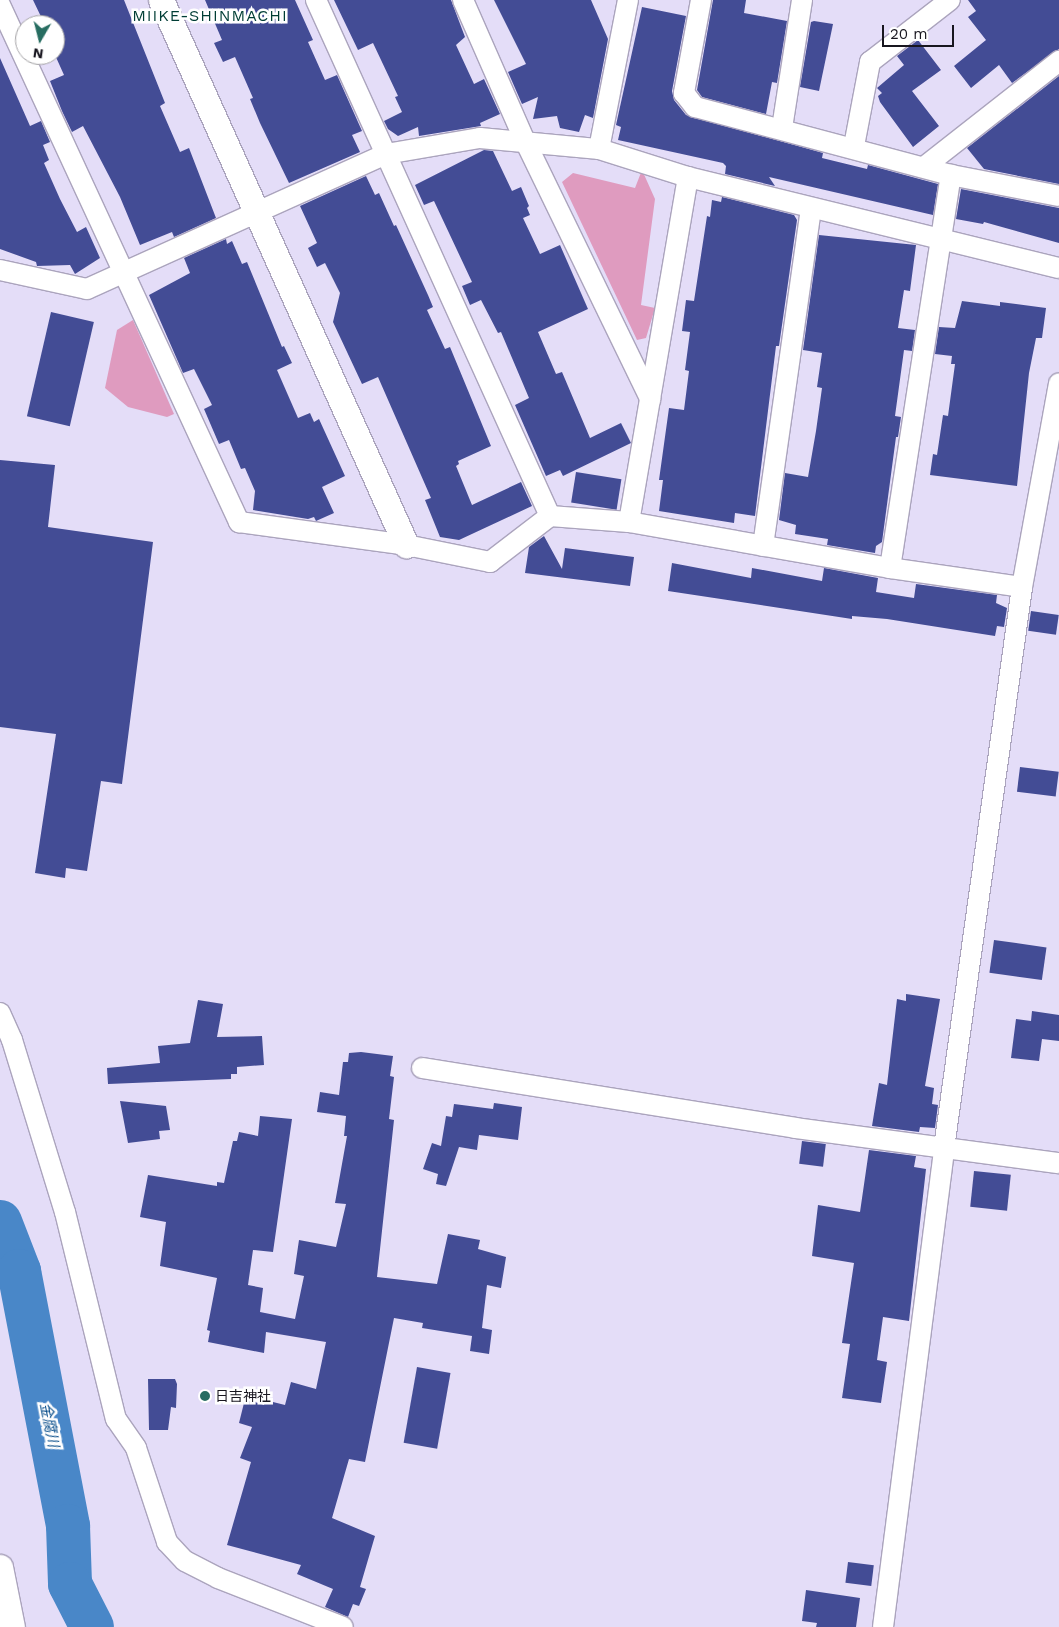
<!DOCTYPE html>
<meta charset="utf-8">
<style>
body{margin:0}
#map{position:relative;width:1059px;height:1627px;overflow:hidden;background:#e4ddf8;font-family:"Work Sans","Noto Sans JP",sans-serif}
div>[style]{position:absolute}
.green>*{inset:0;background:#df9bbf}
.river>*{height:44px;margin:-22px;padding:0 22px;transform-origin:22px;border-radius:22px;background:#4987c8}
.building>*{inset:0;background:#434c95;transform-origin:0 0}
.roads{filter:drop-shadow(1px 0 #aba4bd) drop-shadow(-1px 0 #aba4bd) drop-shadow(0 1px #aba4bd) drop-shadow(0 -1px #aba4bd)}
.minor>*{height:20px;margin:-10px;padding:0 10px;transform-origin:10px;border-radius:10px;background:#fff}
.tertiary>*{height:25px;margin:-12.5px;padding:0 12.5px;transform-origin:12.5px;border-radius:12.5px;background:#fff}
.dots>*{width:14px;height:14px;translate:-50% -50%;box-sizing:border-box;border:2px solid #fff;border-radius:50%}
span{translate:-50% -50%;white-space:nowrap;text-align:center;line-height:1.15;-webkit-text-stroke:5px #fff;paint-order:stroke}
.poi-label{font-size:14px;color:#18161f}
.left{translate:0 -50%;text-align:left}
.water-label{font-size:15px;color:#094e8b;font-style:italic}
.quarter-label{font-size:16px;color:#003d35;letter-spacing:1px}
.north{position:absolute;left:15px;top:15px;width:50px;height:50px;box-sizing:border-box;background:#fff;border:1px solid #a3a2a5;border-radius:50%;rotate:188deg;font-size:14px;font-weight:700;line-height:20px;text-align:center;color:#18161f}
.north::after{content:'';display:block;margin:auto;width:18px;height:22px;background:#276d61;clip-path:polygon(50% 0,100% 100%,50% 72%,0 100%)}
.scale{position:absolute;left:882px;top:25px;width:72px;height:22px;box-sizing:border-box;border:2px solid #18161f;border-top:0;padding-left:6px;font-size:15px;line-height:18px;white-space:nowrap;color:#18161f;-webkit-text-stroke:4px #fff;paint-order:stroke}
</style>
<div id="map">
<div class="green">
<i style="clip-path:polygon(642px 170px,655px 199px,641px 305px,655px 308px,646px 338px,637px 340px,562px 182px,573px 173px,635px 188px)"></i>
<i style="clip-path:polygon(133px 320px,174px 414px,167px 417px,128px 407px,105px 388px,117px 330px)"></i>
</div>
<div class="river">
<i style="left:0;top:1222px;width:53px;rotate:68.8deg"></i>
<i style="left:19px;top:1271px;width:260px;rotate:79.1deg"></i>
<i style="left:68px;top:1526px;width:58px;rotate:88deg"></i>
<i style="left:70px;top:1584px;width:48px;rotate:62.9deg"></i>
</div>
<div class="building">
<i style="clip-path:polygon(33px 0,124px 0,165px 103px,160px 106px,180px 152px,189px 148px,216px 218px,174px 237px,172px 232px,140px 245px,120px 197px,83px 126px,72px 132px,62px 111px,50px 81px,64px 75px,55px 55px,55px 20px,45px 25px)"></i>
<i style="clip-path:polygon(205px 0,295px 0,313px 40px,308px 42px,325px 80px,337px 75px,362px 131px,352px 135px,360px 152px,289px 183px,260px 123px,250px 99px,253px 98px,235px 57px,223px 62px,214px 43px,222px 40px)"></i>
<i style="clip-path:polygon(334px 0,451px 0,465px 37px,456px 45px,474px 84px,484px 79px,500px 114px,480px 123px,481px 126px,419px 136px,418px 127px,398px 136px,388px 129px,384px 121px,402px 112px,395px 97px,398px 96px,373px 43px,358px 50px)"></i>
<i style="clip-path:polygon(494px 0,591px 0,608px 39px,593px 118px,585px 115px,579px 132px,560px 128px,557px 116px,533px 119px,538px 97px,522px 104px,508px 72px,526px 64px)"></i>
<i style="clip-path:polygon(713px 0,746px 0,744px 13px,787px 21px,777px 83px,772px 82px,766px 114px,702px 97px,697px 90px)"></i>
<i style="clip-path:polygon(968px 0,1059px 0,1059px 49px,1012px 83px,999px 65px,971px 88px,954px 66px,986px 40px,968px 17px,976px 11px)"></i>
<i style="clip-path:polygon(642px 7px,686px 16px,672px 91px,674px 100px,686px 115px,823px 153px,822px 158px,867px 169px,868px 165px,938px 184px,933px 215px,769px 177px,775px 186px,725px 174px,726px 166px,723px 163px,618px 140px,621px 127px,616px 125px)"></i>
<i style="clip-path:polygon(814px 21px,833px 24px,819px 91px,800px 87px,811px 22px)"></i>
<i style="clip-path:polygon(918px 40px,941px 70px,912px 91px,939px 126px,913px 147px,880px 102px,878px 96px,882px 93px,877px 88px,904px 65px,897px 56px)"></i>
<i style="clip-path:polygon(0 58px,30px 126px,41px 121px,50px 142px,43px 145px,49px 160px,44px 163px,60px 199px,77px 232px,86px 227px,100px 258px,75px 274px,70px 265px,37px 266px,36px 262px,0 249px)"></i>
<i style="clip-path:polygon(1059px 76px,1059px 184px,984px 169px,967px 148px)"></i>
<i style="clip-path:polygon(484px 150px,493px 151px,512px 191px,521px 187px,529px 206px,527px 208px,530px 215px,523px 218px,540px 254px,560px 245px,588px 309px,538px 332px,556px 374px,562px 372px,590px 438px,621px 423px,631px 443px,563px 476px,560px 470px,546px 476px,515px 405px,529px 398px,501px 332px,498px 333px,481px 300px,470px 305px,462px 286px,472px 282px,434px 201px,424px 205px,415px 185px)"></i>
<i style="clip-path:polygon(366px 176px,375px 195px,379px 193px,394px 226px,396px 225px,428px 295px,433px 307px,427px 310px,445px 349px,450px 347px,491px 446px,458px 461px,459px 464px,456px 466px,472px 505px,521px 482px,532px 506px,459px 540px,440px 537px,425px 500px,431px 498px,378px 377px,362px 384px,333px 322px,340px 293px,325px 263px,317px 267px,308px 248px,317px 243px,300px 206px)"></i>
<i style="clip-path:polygon(961px 189px,1059px 208px,1059px 243px,984px 222px,983px 224px,956px 219px)"></i>
<i style="clip-path:polygon(722px 197px,794px 215px,797px 220px,779px 346px,776px 346px,755px 516px,735px 513px,734px 523px,659px 511px,663px 480px,659px 480px,669px 408px,684px 410px,689px 371px,685px 370px,690px 332px,682px 331px,686px 300px,694px 301px,707px 216px,710px 217px,712px 200px,721px 202px)"></i>
<i style="clip-path:polygon(819px 235px,916px 245px,910px 291px,904px 290px,898px 328px,915px 330px,912px 351px,904px 350px,895px 416px,901px 417px,898px 437px,896px 437px,882px 542px,876px 546px,875px 553px,827px 545px,828px 539px,795px 534px,796px 525px,779px 520px,785px 473px,808px 477px,816px 431px,822px 388px,817px 387px,822px 353px,803px 350px)"></i>
<i style="clip-path:polygon(226px 239px,227px 244px,232px 241px,242px 264px,247px 262px,282px 347px,284px 346px,292px 363px,277px 370px,298px 418px,310px 413px,314px 422px,319px 419px,345px 476px,322px 487px,334px 513px,316px 521px,314px 517px,308px 519px,253px 510px,255px 491px,245px 468px,241px 469px,229px 440px,219px 444px,204px 409px,212px 405px,194px 369px,183px 373px,149px 295px,190px 273px,184px 258px)"></i>
<i style="clip-path:polygon(962px 301px,1000px 306px,1000px 302px,1046px 308px,1042px 338px,1036px 338px,1029px 373px,1017px 486px,930px 475px,933px 454px,937px 455px,943px 415px,948px 416px,955px 364px,951px 364px,952px 356px,935px 354px,939px 327px,955px 328px)"></i>
<i style="left:51px;top:312px;width:44px;height:107px;rotate:13deg"></i>
<i style="clip-path:polygon(0 460px,55px 465px,48px 527px,153px 542px,122px 784px,101px 781px,87px 871px,66px 868px,65px 878px,35px 873px,56px 734px,0 727px)"></i>
<i style="left:576px;top:472px;width:46px;height:31px;rotate:9deg"></i>
<i style="clip-path:polygon(544px 536px,562px 569px,565px 548px,634px 557px,630px 586px,525px 573px,529px 547px)"></i>
<i style="clip-path:polygon(672px 563px,751px 578px,752px 568px,822px 581px,824px 568px,878px 578px,876px 592px,914px 598px,916px 584px,997px 595px,996px 603px,1007px 608px,1004px 627px,997px 626px,995px 636px,887px 619px,852px 616px,852px 619px,668px 591px)"></i>
<i style="left:1031px;top:611px;width:28px;height:20px;rotate:8deg"></i>
<i style="left:1020px;top:767px;width:39px;height:25px;rotate:7deg"></i>
<i style="left:994px;top:940px;width:53px;height:33px;rotate:8deg"></i>
<i style="clip-path:polygon(906px 994px,940px 999px,925px 1086px,934px 1088px,932px 1104px,938px 1105px,935px 1128px,920px 1127px,919px 1132px,872px 1126px,879px 1083px,887px 1085px,897px 999px,906px 1001px)"></i>
<i style="clip-path:polygon(198px 1000px,223px 1004px,217px 1037px,262px 1036px,264px 1065px,237px 1067px,237px 1074px,231px 1074px,231px 1079px,108px 1084px,107px 1068px,160px 1063px,158px 1046px,190px 1043px)"></i>
<i style="clip-path:polygon(1032px 1011px,1059px 1015px,1059px 1041px,1042px 1039px,1039px 1061px,1011px 1058px,1016px 1019px,1031px 1021px)"></i>
<i style="clip-path:polygon(361px 1052px,393px 1056px,390px 1076px,394px 1077px,389px 1119px,394px 1120px,377px 1277px,437px 1284px,448px 1234px,480px 1240px,478px 1249px,506px 1257px,501px 1288px,487px 1285px,482px 1328px,492px 1330px,489px 1354px,470px 1351px,472px 1336px,422px 1328px,423px 1323px,394px 1318px,365px 1462px,349px 1459px,332px 1518px,375px 1536px,360px 1587px,366px 1589px,359px 1606px,353px 1604px,348px 1617px,325px 1607px,333px 1589px,297px 1574px,301px 1565px,227px 1545px,251px 1462px,240px 1458px,252px 1427px,239px 1423px,245px 1399px,264px 1405px,265px 1400px,285px 1405px,291px 1382px,316px 1389px,326px 1342px,266px 1332px,264px 1353px,208px 1342px,210px 1331px,207px 1330px,217px 1278px,160px 1266px,166px 1222px,140px 1217px,148px 1175px,217px 1186px,217px 1182px,224px 1183px,233px 1141px,237px 1141px,239px 1132px,258px 1136px,260px 1116px,292px 1119px,273px 1252px,253px 1250px,248px 1285px,263px 1288px,260px 1312px,295px 1319px,304px 1276px,294px 1274px,299px 1240px,336px 1247px,346px 1204px,335px 1203px,347px 1136px,344px 1136px,346px 1116px,317px 1112px,320px 1092px,339px 1095px,343px 1062px,348px 1062px,349px 1053px)"></i>
<i style="clip-path:polygon(120px 1101px,166px 1106px,170px 1130px,159px 1131px,160px 1139px,128px 1143px)"></i>
<i style="clip-path:polygon(494px 1103px,522px 1107px,518px 1140px,479px 1135px,477px 1150px,459px 1147px,446px 1186px,436px 1184px,438px 1174px,423px 1169px,432px 1143px,441px 1146px,446px 1116px,452px 1117px,454px 1104px,493px 1109px)"></i>
<i style="left:802px;top:1141px;width:24px;height:23px;rotate:7deg"></i>
<i style="clip-path:polygon(869px 1150px,916px 1156px,914px 1167px,926px 1169px,909px 1321px,883px 1317px,877px 1360px,887px 1362px,881px 1403px,842px 1398px,850px 1344px,842px 1343px,854px 1263px,812px 1256px,818px 1205px,860px 1212px)"></i>
<i style="left:974px;top:1171px;width:37px;height:36px;rotate:6deg"></i>
<i style="left:417px;top:1367px;width:34px;height:77px;rotate:10deg"></i>
<i style="clip-path:polygon(148px 1379px,175px 1379px,177px 1384px,176px 1408px,171px 1407px,168px 1430px,149px 1430px)"></i>
<i style="left:848px;top:1562px;width:26px;height:21px;rotate:7deg"></i>
<i style="clip-path:polygon(806px 1590px,860px 1598px,856px 1627px,816px 1627px,817px 1623px,802px 1621px)"></i>
</div>
<div class="roads">
<div class="minor">
<i style="left:316px;top:0;width:567px;rotate:65.61deg"></i>
<i style="left:463px;top:0;width:154px;rotate:66.3deg"></i>
<i style="left:525px;top:141px;width:287px;rotate:64.1deg"></i>
<i style="left:701px;top:0;width:95px;rotate:100.4deg"></i>
<i style="left:684px;top:93px;width:18px;rotate:52deg"></i>
<i style="left:695px;top:107px;width:265px;rotate:14.9deg"></i>
<i style="left:951px;top:175px;width:110px;rotate:11deg"></i>
<i style="left:0;top:5px;width:570px;rotate:65.19deg"></i>
<i style="left:239px;top:522px;width:169px;rotate:7.8deg"></i>
<i style="left:406px;top:545px;width:86px;rotate:11.4deg"></i>
<i style="left:490px;top:562px;width:76px;rotate:-37.5deg"></i>
<i style="left:550px;top:516px;width:79px;rotate:4.3deg"></i>
<i style="left:629px;top:522px;width:265px;rotate:10deg"></i>
<i style="left:890px;top:568px;width:133px;rotate:8.2deg"></i>
<i style="left:782px;top:128px;width:130px;rotate:-81.1deg"></i>
<i style="left:854px;top:146px;width:86px;rotate:-79.2deg"></i>
<i style="left:870px;top:62px;width:101px;rotate:-37.8deg"></i>
<i style="left:599px;top:149px;width:152px;rotate:-79deg"></i>
<i style="left:924px;top:167px;width:172px;rotate:-38.1deg"></i>
<i style="left:0;top:270px;width:89px;rotate:12.3deg"></i>
<i style="left:87px;top:289px;width:328px;rotate:-24.3deg"></i>
<i style="left:386px;top:154px;width:95px;rotate:-9.7deg"></i>
<i style="left:480px;top:138px;width:120px;rotate:5.3deg"></i>
<i style="left:599px;top:149px;width:93px;rotate:17.5deg"></i>
<i style="left:688px;top:177px;width:382px;rotate:13.8deg"></i>
<i style="left:629px;top:522px;width:350px;rotate:-80.3deg"></i>
<i style="left:763px;top:546px;width:341px;rotate:-81.9deg"></i>
<i style="left:890px;top:568px;width:398px;rotate:-81.2deg"></i>
<i style="left:0;top:1013px;width:30px;rotate:66deg"></i>
<i style="left:12px;top:1040px;width:180px;rotate:72.9deg"></i>
<i style="left:65px;top:1212px;width:213px;rotate:76.2deg"></i>
<i style="left:116px;top:1419px;width:35px;rotate:55deg"></i>
<i style="left:136px;top:1448px;width:99px;rotate:71.7deg"></i>
<i style="left:167px;top:1542px;width:26px;rotate:47deg"></i>
<i style="left:185px;top:1561px;width:37px;rotate:27deg"></i>
<i style="left:218px;top:1578px;width:134px;rotate:21.4deg"></i>
<i style="left:422px;top:1068px;width:378px;rotate:9.1deg"></i>
<i style="left:795px;top:1128px;width:266px;rotate:7.6deg"></i>
<i style="left:883px;top:1627px;width:483px;rotate:-82.7deg"></i>
<i style="left:944px;top:1148px;width:566px;rotate:-82.08deg"></i>
<i style="left:1022px;top:587px;width:207px;rotate:-79.7deg"></i>
</div>
<div class="tertiary">
<i style="left:161px;top:0;width:598px;rotate:65.79deg"></i>
<i style="left:0;top:1567px;width:61px;rotate:78.7deg"></i>
</div>
</div>
<div class="dots">
<i style="left:205px;top:1396px;background:#276d61"></i>
</div>
<div class="poi-label">
<span class="left" style="left:215px;top:1396px">日吉神社</span>
</div>
<div class="water-label">
<span style="left:49px;top:1425px;rotate:79deg">金腐川</span>
</div>
<div class="quarter-label">
<span style="left:210px;top:16px">MIIKE-SHINMACHI</span>
</div>
<div class="north">N</div>
<div class="scale">20 m</div>
</div>
